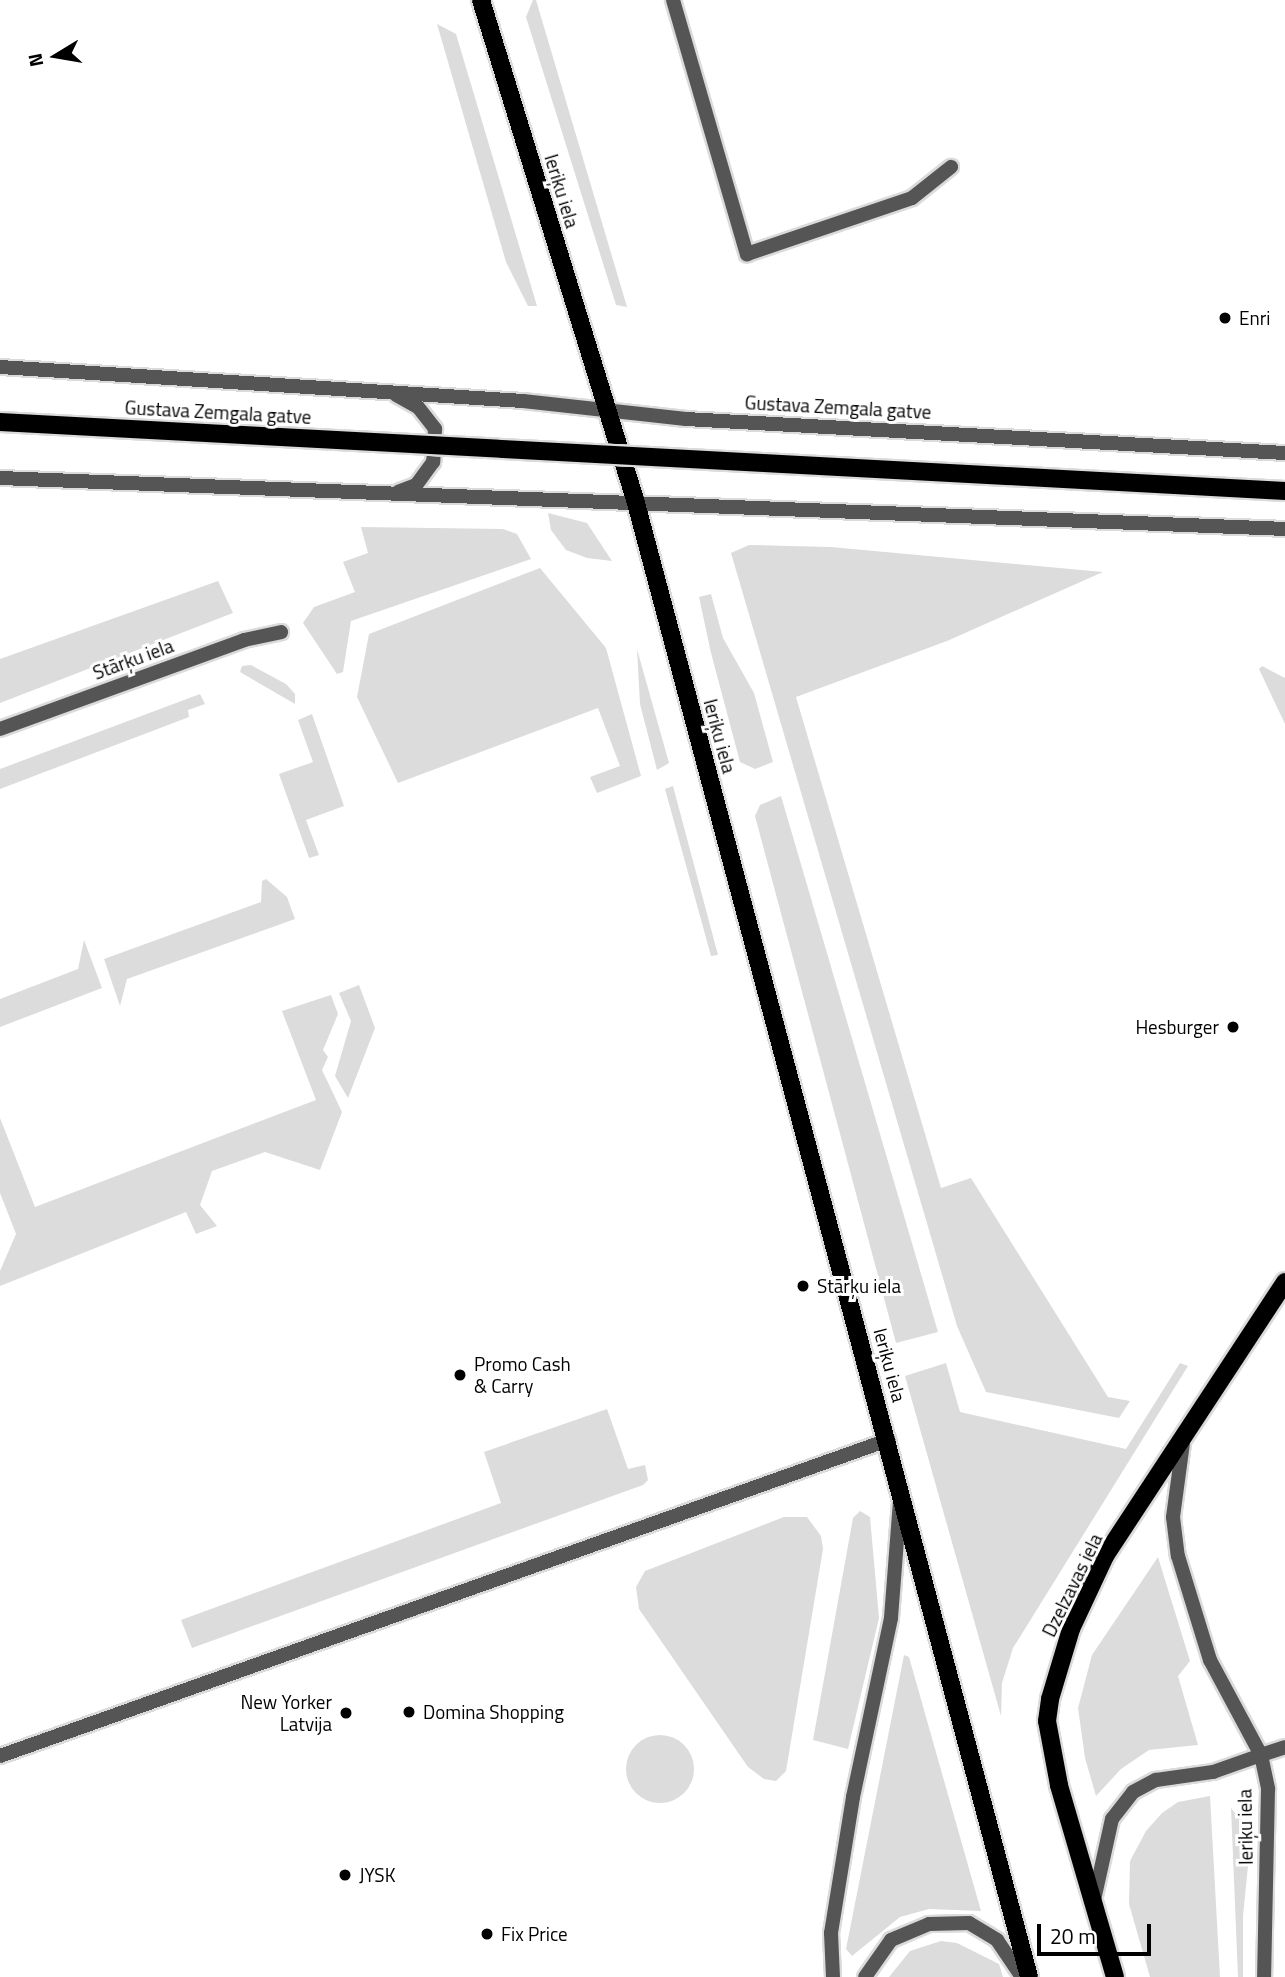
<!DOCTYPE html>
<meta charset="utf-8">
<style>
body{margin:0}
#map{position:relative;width:1285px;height:1977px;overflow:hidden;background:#fff;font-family:"Titillium Web",sans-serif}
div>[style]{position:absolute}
.green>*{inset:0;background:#dcdcdc}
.round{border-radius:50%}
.roads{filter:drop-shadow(2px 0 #dbdbdb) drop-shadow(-2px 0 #dbdbdb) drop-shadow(0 2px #dbdbdb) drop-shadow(0 -2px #dbdbdb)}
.minor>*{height:14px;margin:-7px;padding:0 7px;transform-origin:7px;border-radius:7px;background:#555}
.tertiary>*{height:14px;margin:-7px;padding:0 7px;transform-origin:7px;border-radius:7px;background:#555}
.primary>*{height:18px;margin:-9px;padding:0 9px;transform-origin:9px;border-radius:9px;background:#000}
.bridges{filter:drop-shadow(2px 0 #dbdbdb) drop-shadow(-2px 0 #dbdbdb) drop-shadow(0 2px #dbdbdb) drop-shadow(0 -2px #dbdbdb)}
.primary-bridge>*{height:18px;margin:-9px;padding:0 9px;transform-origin:9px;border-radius:9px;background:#000}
.dots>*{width:19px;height:19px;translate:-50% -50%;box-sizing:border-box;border:4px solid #fff;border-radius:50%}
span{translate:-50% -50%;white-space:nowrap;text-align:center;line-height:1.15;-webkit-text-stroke:6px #fff;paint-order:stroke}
.street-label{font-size:19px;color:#000}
.poi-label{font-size:19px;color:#000}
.left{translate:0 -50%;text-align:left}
.right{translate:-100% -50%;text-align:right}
.north{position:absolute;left:21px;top:21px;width:70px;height:70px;-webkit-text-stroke:5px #fff;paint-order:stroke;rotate:259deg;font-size:19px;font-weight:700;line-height:28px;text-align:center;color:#000}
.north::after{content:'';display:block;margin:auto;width:24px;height:32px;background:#000;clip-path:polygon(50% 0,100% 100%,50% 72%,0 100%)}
.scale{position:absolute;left:1037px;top:1924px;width:114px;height:32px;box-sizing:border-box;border:4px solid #000;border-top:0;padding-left:9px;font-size:21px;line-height:24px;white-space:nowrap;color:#000;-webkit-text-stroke:5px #fff;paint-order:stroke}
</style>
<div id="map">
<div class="green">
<i style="clip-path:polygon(533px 0,536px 0,627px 307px,616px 305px,526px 17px)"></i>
<i style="clip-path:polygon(437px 24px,456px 34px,537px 306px,528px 306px,506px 262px)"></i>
<i style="clip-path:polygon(548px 513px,587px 523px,612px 561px,587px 558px,566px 550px,551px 530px)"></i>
<i style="clip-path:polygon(361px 527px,503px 529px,517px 534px,531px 559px,351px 621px,343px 672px,337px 674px,303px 623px,314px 607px,355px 592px,343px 562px,368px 553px)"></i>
<i style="clip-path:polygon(749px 545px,831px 547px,1103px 572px,947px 641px,796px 697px,941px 1188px,971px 1178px,1108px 1397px,1130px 1401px,1119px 1418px,986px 1392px,957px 1326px,731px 553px)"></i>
<i style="clip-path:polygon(540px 568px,606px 648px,641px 776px,597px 793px,590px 777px,620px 766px,598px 708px,398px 783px,357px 697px,369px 634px)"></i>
<i style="clip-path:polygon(218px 581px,233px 613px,0 703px,0 659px)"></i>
<i style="clip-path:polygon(711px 594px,723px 638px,754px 693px,773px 762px,755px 769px,740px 762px,711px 653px,699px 597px)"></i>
<i style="clip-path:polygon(637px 649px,669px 763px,657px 770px,640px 704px)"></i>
<i style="clip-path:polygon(251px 665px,286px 684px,295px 694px,295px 704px,240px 672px,242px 666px)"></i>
<i style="clip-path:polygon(1262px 666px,1285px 678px,1285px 724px,1259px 669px)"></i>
<i style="clip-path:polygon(200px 694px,205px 704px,188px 710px,189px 717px,0 789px,0 769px)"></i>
<i style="clip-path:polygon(312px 714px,344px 806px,306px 820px,319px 855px,309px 858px,279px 774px,313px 762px,298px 720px)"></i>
<i style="clip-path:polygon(673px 786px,718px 955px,711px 956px,665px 789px)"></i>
<i style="clip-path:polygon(781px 796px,938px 1332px,896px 1343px,755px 816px,760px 805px)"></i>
<i style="clip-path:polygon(266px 879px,287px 897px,295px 919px,127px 979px,120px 1006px,104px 959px,261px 902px,262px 881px)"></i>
<i style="clip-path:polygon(84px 940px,102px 988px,0 1027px,0 999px,78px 969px)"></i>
<i style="clip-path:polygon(359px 985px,375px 1028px,348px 1098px,335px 1076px,351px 1021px,339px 993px)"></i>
<i style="clip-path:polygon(331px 995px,338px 1014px,323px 1050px,328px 1057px,322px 1070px,342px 1112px,320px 1170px,265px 1152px,212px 1171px,200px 1205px,217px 1226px,196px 1234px,186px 1212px,0 1286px,0 1271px,16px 1234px,0 1193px,0 1118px,35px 1207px,316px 1100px,282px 1011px)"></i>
<i style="clip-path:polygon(946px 1363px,960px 1412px,1126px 1449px,1180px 1363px,1188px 1366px,1013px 1648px,1002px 1683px,1001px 1716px,905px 1376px)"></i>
<i style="clip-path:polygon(607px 1409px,628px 1469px,645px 1465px,648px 1480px,643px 1485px,192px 1648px,181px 1620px,501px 1503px,484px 1452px)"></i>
<i style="clip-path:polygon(860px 1511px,870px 1517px,879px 1618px,848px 1749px,813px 1740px,853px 1518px)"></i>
<i style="clip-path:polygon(784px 1517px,807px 1517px,821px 1536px,823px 1549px,786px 1771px,776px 1781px,764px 1779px,748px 1767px,639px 1609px,636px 1587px,645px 1571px)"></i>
<i style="clip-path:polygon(1158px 1557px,1190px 1661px,1178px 1676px,1198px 1745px,1149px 1750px,1121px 1769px,1096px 1796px,1085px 1758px,1078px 1708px,1092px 1655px)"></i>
<i style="clip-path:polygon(904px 1655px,909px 1657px,981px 1911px,929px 1909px,900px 1917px,852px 1956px,846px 1949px)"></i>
<i class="round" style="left:626px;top:1735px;width:68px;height:68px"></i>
<i style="clip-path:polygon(1210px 1796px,1220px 1977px,1150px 1977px,1129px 1904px,1130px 1861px,1146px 1831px,1162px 1813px,1178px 1802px)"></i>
<i style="clip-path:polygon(1231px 1808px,1245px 1825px,1249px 1856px,1243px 1916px,1243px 1977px,1238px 1977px)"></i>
<i style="clip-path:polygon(941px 1941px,957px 1943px,999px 1964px,1003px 1977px,889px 1977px,910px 1951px)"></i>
</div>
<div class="roads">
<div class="minor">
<i style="left:673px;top:0;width:265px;rotate:73.8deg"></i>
<i style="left:747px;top:254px;width:174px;rotate:-18.7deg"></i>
<i style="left:912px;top:198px;width:50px;rotate:-38.5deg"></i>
<i style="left:0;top:367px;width:524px;rotate:3.72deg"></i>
<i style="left:523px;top:401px;width:164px;rotate:6.3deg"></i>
<i style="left:686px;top:419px;width:600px;rotate:3.25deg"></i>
<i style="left:396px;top:395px;width:25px;rotate:29deg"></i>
<i style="left:418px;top:407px;width:28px;rotate:52deg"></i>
<i style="left:435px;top:429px;width:33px;rotate:93deg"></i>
<i style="left:433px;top:462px;width:29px;rotate:126deg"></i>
<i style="left:416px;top:485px;width:19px;rotate:159deg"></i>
<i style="left:0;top:478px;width:1286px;rotate:2.27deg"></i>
<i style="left:0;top:729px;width:260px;rotate:-20deg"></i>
<i style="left:244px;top:640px;width:38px;rotate:-12deg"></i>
<i style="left:1183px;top:1443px;width:75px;rotate:97.7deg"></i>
<i style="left:1173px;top:1517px;width:39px;rotate:83deg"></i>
<i style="left:1178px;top:1556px;width:109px;rotate:72.9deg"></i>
<i style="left:1210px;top:1660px;width:108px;rotate:61.8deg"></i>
<i style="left:1261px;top:1755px;width:35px;rotate:78deg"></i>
<i style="left:1268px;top:1789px;width:188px;rotate:91.2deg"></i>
<i style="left:1261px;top:1755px;width:25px;rotate:-18deg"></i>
<i style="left:0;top:1756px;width:943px;rotate:-19.59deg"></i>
<i style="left:833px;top:1977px;width:44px;rotate:-92.6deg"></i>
<i style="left:831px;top:1933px;width:138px;rotate:-80.8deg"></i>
<i style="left:853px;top:1797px;width:183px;rotate:-78deg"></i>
<i style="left:891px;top:1618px;width:118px;rotate:-85.6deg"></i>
<i style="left:865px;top:1977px;width:45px;rotate:-54.9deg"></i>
<i style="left:891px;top:1940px;width:41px;rotate:-22.8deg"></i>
<i style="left:929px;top:1924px;width:40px;rotate:-1.4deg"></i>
<i style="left:969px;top:1923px;width:33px;rotate:31deg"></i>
<i style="left:997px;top:1940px;width:45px;rotate:56deg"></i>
</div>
<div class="tertiary">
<i style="left:1094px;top:1900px;width:83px;rotate:-77.5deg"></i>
<i style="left:1112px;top:1819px;width:34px;rotate:-52deg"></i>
<i style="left:1133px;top:1792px;width:26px;rotate:-28deg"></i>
<i style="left:1156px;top:1780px;width:58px;rotate:-8deg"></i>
<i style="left:1213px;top:1772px;width:51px;rotate:-19.5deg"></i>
</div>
<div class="primary">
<i style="left:481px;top:0;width:526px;rotate:72.87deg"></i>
<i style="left:636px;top:503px;width:1525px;rotate:75.07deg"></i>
<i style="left:1115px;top:1977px;width:200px;rotate:-106.3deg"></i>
<i style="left:1059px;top:1785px;width:65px;rotate:-100.6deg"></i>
<i style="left:1047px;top:1721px;width:22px;rotate:-82deg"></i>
<i style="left:1050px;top:1699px;width:73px;rotate:-73.3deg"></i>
<i style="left:1071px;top:1629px;width:81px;rotate:-65deg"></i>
<i style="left:1105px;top:1556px;width:328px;rotate:-56.7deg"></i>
</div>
</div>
<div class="bridges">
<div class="primary-bridge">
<i style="left:0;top:422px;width:1287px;rotate:3.07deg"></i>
</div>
</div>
<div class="dots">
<i style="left:1225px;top:318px;background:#000"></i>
<i style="left:1233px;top:1027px;background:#000"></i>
<i style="left:803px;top:1286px;background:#000"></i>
<i style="left:460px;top:1375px;background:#000"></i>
<i style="left:409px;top:1712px;background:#000"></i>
<i style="left:346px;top:1713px;background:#000"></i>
<i style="left:345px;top:1875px;background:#000"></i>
<i style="left:487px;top:1934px;background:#000"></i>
</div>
<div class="street-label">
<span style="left:562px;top:191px;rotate:73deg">Ieriķu iela</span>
<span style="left:838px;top:407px;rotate:3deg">Gustava Zemgala gatve</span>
<span style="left:218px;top:412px;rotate:3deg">Gustava Zemgala gatve</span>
<span style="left:133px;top:659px;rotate:-20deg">Stārķu iela</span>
<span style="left:720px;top:736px;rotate:75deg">Ieriķu iela</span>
<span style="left:890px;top:1365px;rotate:75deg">Ieriķu iela</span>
<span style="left:1072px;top:1585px;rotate:-64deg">Dzelzavas iela</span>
<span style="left:1245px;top:1827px;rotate:-91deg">Ieriķu iela</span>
</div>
<div class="poi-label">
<span class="left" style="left:1239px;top:318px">Enri</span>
<span class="right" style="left:1219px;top:1027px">Hesburger</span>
<span class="left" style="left:817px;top:1286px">Stārķu iela</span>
<span class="left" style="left:474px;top:1375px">Promo Cash<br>&amp; Carry</span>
<span class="right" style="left:332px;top:1713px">New Yorker<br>Latvija</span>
<span class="left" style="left:423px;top:1712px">Domina Shopping</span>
<span class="left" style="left:359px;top:1875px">JYSK</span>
<span class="left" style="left:501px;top:1934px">Fix Price</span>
</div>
<div class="north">N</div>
<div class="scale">20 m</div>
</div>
